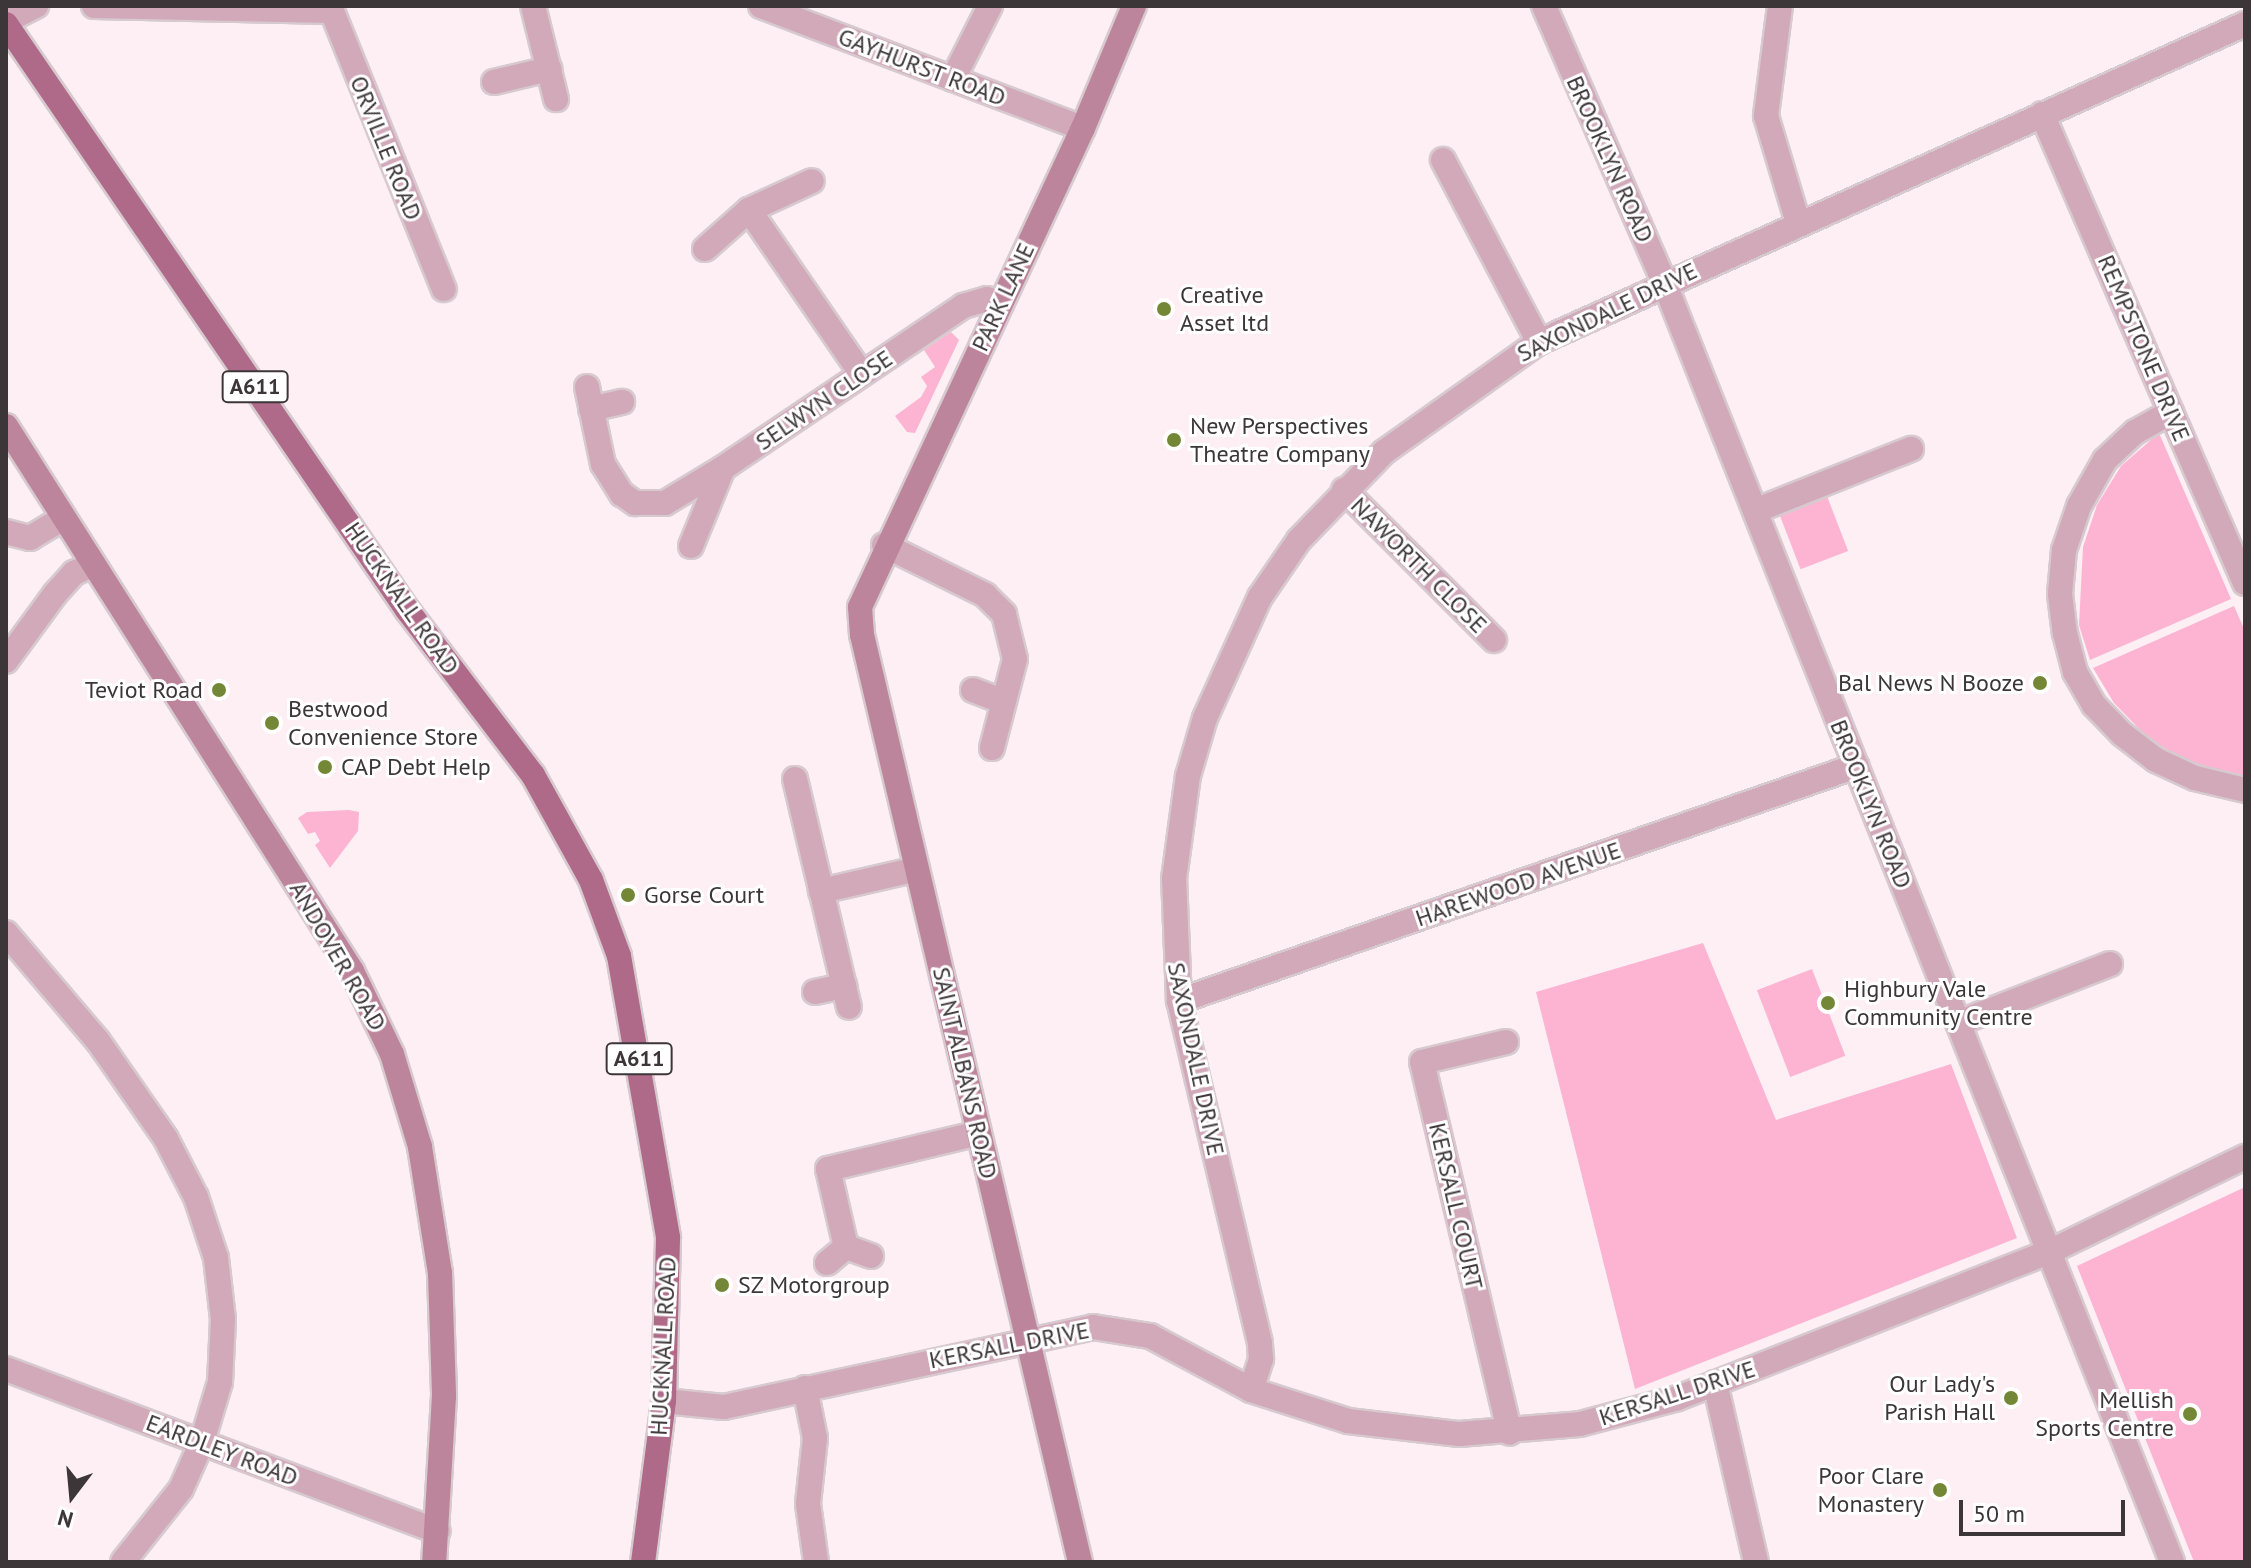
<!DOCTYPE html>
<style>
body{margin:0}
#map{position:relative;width:2251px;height:1568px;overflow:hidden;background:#feeff4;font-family:"PT Sans",sans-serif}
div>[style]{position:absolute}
.green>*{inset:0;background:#fcb4d2;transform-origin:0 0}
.roads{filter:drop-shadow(2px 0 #d7cacf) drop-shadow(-2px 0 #d7cacf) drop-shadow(0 2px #d7cacf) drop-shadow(0 -2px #d7cacf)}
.street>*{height:24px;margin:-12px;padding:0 12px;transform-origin:12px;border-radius:12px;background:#d1a9b9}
.secondary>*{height:24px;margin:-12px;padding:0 12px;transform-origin:12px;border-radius:12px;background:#bd859c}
.primary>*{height:24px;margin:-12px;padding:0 12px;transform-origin:12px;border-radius:12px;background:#ae6a88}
.dots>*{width:22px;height:22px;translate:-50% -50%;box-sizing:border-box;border:4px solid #fff;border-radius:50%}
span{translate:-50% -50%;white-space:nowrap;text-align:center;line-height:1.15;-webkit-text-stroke:6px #fff;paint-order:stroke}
.shield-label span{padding:2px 6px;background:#fff;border:2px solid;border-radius:6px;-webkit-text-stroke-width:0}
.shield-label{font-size:22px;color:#3d3639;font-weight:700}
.street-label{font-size:24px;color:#3d3639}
.poi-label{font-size:24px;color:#3d3639}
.left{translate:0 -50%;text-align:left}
.right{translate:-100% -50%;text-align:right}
.frame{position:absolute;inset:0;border:8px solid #3d3639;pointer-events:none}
.north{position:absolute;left:32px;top:1456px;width:80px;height:80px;-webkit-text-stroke:6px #fff;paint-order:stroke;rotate:196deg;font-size:22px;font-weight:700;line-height:32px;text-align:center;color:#3d3639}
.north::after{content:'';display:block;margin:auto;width:28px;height:36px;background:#3d3639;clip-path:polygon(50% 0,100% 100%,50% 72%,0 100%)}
.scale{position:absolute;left:1959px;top:1500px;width:166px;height:36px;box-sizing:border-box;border:4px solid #3d3639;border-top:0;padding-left:10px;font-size:24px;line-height:28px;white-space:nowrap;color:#3d3639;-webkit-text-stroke:6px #fff;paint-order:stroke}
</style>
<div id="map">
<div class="green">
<i style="clip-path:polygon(951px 332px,959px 340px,915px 433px,907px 432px,895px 416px,921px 397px,927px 386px,921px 377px,935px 367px,924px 350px)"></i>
<i style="clip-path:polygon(2159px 433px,2231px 599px,2090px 660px,2079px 625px,2083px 547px,2097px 505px,2121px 466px)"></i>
<i style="left:1827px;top:496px;width:59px;height:51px;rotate:69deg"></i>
<i style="clip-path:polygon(2234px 606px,2245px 631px,2245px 777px,2221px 774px,2177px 756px,2145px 735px,2114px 703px,2093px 668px)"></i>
<i style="clip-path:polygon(349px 810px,359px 812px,358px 831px,330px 868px,315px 845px,320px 841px,315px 832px,308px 834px,298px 818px,307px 812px)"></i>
<i style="clip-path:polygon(1703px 943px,1776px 1120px,1951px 1064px,2017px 1238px,1635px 1389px,1536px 992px)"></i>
<i style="left:1812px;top:969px;width:93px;height:59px;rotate:69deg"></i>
<i style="clip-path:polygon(2245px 1187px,2245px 1562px,2194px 1562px,2077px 1266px)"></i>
</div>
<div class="roads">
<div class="street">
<i style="left:94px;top:6px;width:237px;rotate:1.2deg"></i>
<i style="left:330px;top:6px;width:305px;rotate:68.1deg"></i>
<i style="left:533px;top:6px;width:96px;rotate:76.1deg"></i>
<i style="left:761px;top:6px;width:344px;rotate:20.8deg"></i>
<i style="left:1544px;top:6px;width:301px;rotate:66.5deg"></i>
<i style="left:1664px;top:282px;width:1377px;rotate:68.35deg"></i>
<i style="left:1780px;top:6px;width:111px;rotate:97.3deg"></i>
<i style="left:1766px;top:116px;width:112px;rotate:73.3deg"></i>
<i style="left:6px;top:21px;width:34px;rotate:-27deg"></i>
<i style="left:953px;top:79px;width:82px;rotate:-63.1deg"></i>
<i style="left:494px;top:82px;width:57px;rotate:-13.3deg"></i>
<i style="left:2042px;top:114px;width:511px;rotate:66.6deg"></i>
<i style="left:1443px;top:160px;width:206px;rotate:62.2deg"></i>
<i style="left:749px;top:210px;width:198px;rotate:55.5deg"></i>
<i style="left:705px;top:249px;width:59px;rotate:-41.6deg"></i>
<i style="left:749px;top:210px;width:69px;rotate:-24.7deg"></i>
<i style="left:587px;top:387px;width:79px;rotate:78.3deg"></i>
<i style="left:603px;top:464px;width:36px;rotate:58deg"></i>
<i style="left:622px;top:494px;width:16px;rotate:35deg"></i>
<i style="left:635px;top:503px;width:30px"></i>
<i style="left:665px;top:503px;width:68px;rotate:-31.1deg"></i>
<i style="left:591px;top:409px;width:32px;rotate:-13deg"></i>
<i style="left:2171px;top:412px;width:41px;rotate:150.9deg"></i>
<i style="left:2135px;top:432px;width:41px;rotate:137deg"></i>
<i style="left:2105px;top:460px;width:53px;rotate:119.5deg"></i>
<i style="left:2079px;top:506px;width:46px;rotate:108.8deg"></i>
<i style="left:2064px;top:550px;width:44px;rotate:95.2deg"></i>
<i style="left:2060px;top:594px;width:39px;rotate:83deg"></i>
<i style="left:2065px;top:633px;width:40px;rotate:75.6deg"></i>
<i style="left:2075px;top:672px;width:38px;rotate:60deg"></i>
<i style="left:2094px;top:705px;width:40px;rotate:46deg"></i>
<i style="left:2122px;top:734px;width:43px;rotate:37.4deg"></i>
<i style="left:2156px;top:760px;width:43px;rotate:24.8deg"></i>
<i style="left:2195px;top:778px;width:51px;rotate:13.5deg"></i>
<i style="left:1344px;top:490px;width:212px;rotate:45deg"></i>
<i style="left:1755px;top:511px;width:168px;rotate:-21.7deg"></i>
<i style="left:6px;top:532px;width:25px;rotate:14deg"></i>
<i style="left:30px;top:538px;width:37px;rotate:-31deg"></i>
<i style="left:884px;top:545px;width:113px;rotate:26.3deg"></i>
<i style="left:985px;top:595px;width:27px;rotate:45deg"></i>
<i style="left:1004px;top:614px;width:46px;rotate:76.3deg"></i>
<i style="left:1015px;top:659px;width:92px;rotate:104.5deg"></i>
<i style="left:691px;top:546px;width:84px;rotate:-67.7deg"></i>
<i style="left:723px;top:468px;width:290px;rotate:-34deg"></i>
<i style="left:963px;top:306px;width:25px;rotate:-16deg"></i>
<i style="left:987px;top:299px;width:13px;rotate:27deg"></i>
<i style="left:6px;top:661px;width:83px;rotate:-53.8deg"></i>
<i style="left:55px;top:594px;width:28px;rotate:-48deg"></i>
<i style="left:74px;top:573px;width:20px;rotate:-24deg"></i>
<i style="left:973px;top:690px;width:30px;rotate:21deg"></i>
<i style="left:795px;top:779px;width:234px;rotate:76.7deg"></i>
<i style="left:821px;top:891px;width:98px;rotate:-12.9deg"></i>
<i style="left:6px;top:933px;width:142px;rotate:49.6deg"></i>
<i style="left:98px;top:1041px;width:119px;rotate:55.2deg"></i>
<i style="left:166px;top:1139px;width:65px;rotate:62.7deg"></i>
<i style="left:196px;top:1197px;width:64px;rotate:71.8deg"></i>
<i style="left:216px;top:1258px;width:61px;rotate:83.5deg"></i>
<i style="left:223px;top:1319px;width:63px;rotate:92.7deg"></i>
<i style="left:220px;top:1382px;width:63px;rotate:106.7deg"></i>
<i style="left:202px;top:1442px;width:51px;rotate:114.1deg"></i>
<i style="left:181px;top:1489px;width:93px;rotate:128.5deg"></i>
<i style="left:815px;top:992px;width:30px;rotate:-12deg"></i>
<i style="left:1179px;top:1001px;width:717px;rotate:-19.14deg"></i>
<i style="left:1958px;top:1023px;width:163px;rotate:-21.2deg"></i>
<i style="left:1506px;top:1042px;width:86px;rotate:166.6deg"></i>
<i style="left:1422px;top:1062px;width:381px;rotate:76.7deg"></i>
<i style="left:871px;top:1256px;width:27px;rotate:-160deg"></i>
<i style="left:846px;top:1247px;width:80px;rotate:-103deg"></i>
<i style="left:828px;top:1169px;width:155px;rotate:-13.4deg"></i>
<i style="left:827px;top:1263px;width:25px;rotate:-40deg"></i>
<i style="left:6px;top:1369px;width:461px;rotate:20.6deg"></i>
<i style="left:1715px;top:1383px;width:184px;rotate:77.1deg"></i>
<i style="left:805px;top:1388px;width:51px;rotate:78.7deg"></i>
<i style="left:815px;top:1438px;width:66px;rotate:96.1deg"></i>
<i style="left:808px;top:1504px;width:59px;rotate:82.1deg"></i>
<i style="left:1251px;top:1390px;width:33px;rotate:-72deg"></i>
<i style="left:1261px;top:1359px;width:16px;rotate:-94deg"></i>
<i style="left:1260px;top:1343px;width:351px;rotate:-103.3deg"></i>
<i style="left:1179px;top:1001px;width:122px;rotate:-92.3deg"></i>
<i style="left:1174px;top:879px;width:104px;rotate:-82.3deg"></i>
<i style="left:1188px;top:776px;width:60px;rotate:-73.7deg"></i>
<i style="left:1205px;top:718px;width:133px;rotate:-65.6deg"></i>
<i style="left:1260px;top:597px;width:69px;rotate:-55.6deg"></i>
<i style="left:1299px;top:540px;width:122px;rotate:-46deg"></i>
<i style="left:1384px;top:452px;width:190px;rotate:-35.4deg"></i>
<i style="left:1539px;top:342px;width:774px;rotate:-24.25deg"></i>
<i style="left:664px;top:1401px;width:60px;rotate:5.7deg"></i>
<i style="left:724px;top:1407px;width:378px;rotate:-12.2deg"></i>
<i style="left:1093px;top:1327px;width:58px;rotate:9deg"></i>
<i style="left:1150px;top:1336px;width:115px;rotate:28.1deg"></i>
<i style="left:1251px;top:1390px;width:102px;rotate:17.7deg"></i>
<i style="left:1348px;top:1421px;width:112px;rotate:6.7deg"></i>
<i style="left:1459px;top:1434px;width:121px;rotate:-4.7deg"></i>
<i style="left:1580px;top:1424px;width:101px;rotate:-14.9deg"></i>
<i style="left:1678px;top:1398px;width:399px;rotate:-21.5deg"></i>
<i style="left:2049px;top:1252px;width:218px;rotate:-25.9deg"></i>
</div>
<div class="secondary">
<i style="left:6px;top:426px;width:646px;rotate:57.59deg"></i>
<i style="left:352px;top:971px;width:92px;rotate:64.3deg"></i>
<i style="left:392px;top:1054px;width:97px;rotate:73.2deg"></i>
<i style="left:420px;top:1147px;width:128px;rotate:81deg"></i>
<i style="left:440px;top:1273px;width:123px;rotate:88.1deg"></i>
<i style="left:444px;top:1396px;width:166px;rotate:93.4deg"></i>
<i style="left:1080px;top:1562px;width:952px;rotate:-103.23deg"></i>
<i style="left:862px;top:635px;width:28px;rotate:-94deg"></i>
<i style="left:860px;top:607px;width:528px;rotate:-65.04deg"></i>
<i style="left:1083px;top:128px;width:132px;rotate:-67.3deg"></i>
</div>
<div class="primary">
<i style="left:6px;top:24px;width:711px;rotate:55.6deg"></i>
<i style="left:408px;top:611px;width:206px;rotate:52.7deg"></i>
<i style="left:533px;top:775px;width:120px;rotate:61.1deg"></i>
<i style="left:591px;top:880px;width:81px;rotate:69.8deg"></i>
<i style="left:619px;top:956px;width:286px;rotate:80.1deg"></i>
<i style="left:668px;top:1238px;width:163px;rotate:91.4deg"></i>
<i style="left:664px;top:1401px;width:162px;rotate:97.4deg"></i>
</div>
</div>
<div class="dots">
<i style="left:1164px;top:309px;background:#748737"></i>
<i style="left:1174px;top:440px;background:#748737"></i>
<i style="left:2040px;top:683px;background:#748737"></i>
<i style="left:219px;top:690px;background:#748737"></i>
<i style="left:272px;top:723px;background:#748737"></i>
<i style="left:325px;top:767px;background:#748737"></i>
<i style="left:628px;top:895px;background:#748737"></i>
<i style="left:1828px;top:1003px;background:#748737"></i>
<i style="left:722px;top:1285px;background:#748737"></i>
<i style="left:2011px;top:1398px;background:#748737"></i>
<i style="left:2190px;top:1414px;background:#748737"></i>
<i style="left:1940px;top:1490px;background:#748737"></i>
</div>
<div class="shield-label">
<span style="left:255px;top:387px">A611</span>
<span style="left:639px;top:1059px">A611</span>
</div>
<div class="street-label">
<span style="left:922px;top:67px;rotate:21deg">GAYHURST ROAD</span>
<span style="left:386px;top:148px;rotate:68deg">ORVILLE ROAD</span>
<span style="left:1610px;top:159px;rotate:66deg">BROOKLYN ROAD</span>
<span style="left:1003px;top:297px;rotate:-65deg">PARK LANE</span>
<span style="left:1607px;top:312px;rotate:-26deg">SAXONDALE DRIVE</span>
<span style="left:2144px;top:348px;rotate:67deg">REMPSTONE DRIVE</span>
<span style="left:824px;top:400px;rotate:-34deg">SELWYN CLOSE</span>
<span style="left:1419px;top:565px;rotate:45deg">NAWORTH CLOSE</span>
<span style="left:402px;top:598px;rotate:55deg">HUCKNALL ROAD</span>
<span style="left:1871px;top:804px;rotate:68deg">BROOKLYN ROAD</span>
<span style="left:1518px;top:884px;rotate:-19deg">HAREWOOD AVENUE</span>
<span style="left:338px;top:956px;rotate:60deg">ANDOVER ROAD</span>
<span style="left:1196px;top:1059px;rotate:78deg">SAXONDALE DRIVE</span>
<span style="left:965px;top:1073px;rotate:77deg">SAINT ALBANS ROAD</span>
<span style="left:1456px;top:1206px;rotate:77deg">KERSALL COURT</span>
<span style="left:1009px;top:1345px;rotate:-11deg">KERSALL DRIVE</span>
<span style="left:663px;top:1346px;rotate:-87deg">HUCKNALL ROAD</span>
<span style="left:1677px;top:1393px;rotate:-18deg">KERSALL DRIVE</span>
<span style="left:222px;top:1450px;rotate:21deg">EARDLEY ROAD</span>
</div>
<div class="poi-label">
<span class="left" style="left:1180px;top:309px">Creative<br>Asset ltd</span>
<span class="left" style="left:1190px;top:440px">New Perspectives<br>Theatre Company</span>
<span class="right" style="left:2024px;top:683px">Bal News N Booze</span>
<span class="right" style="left:203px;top:690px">Teviot Road</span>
<span class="left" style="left:288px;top:723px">Bestwood<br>Convenience Store</span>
<span class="left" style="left:341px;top:767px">CAP Debt Help</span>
<span class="left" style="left:644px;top:895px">Gorse Court</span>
<span class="left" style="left:1844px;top:1003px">Highbury Vale<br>Community Centre</span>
<span class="left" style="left:738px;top:1285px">SZ Motorgroup</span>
<span class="right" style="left:1995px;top:1398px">Our Lady's<br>Parish Hall</span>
<span class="right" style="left:2174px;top:1414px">Mellish<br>Sports Centre</span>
<span class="right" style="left:1924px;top:1490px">Poor Clare<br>Monastery</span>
</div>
<div class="frame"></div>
<div class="north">N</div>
<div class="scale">50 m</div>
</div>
